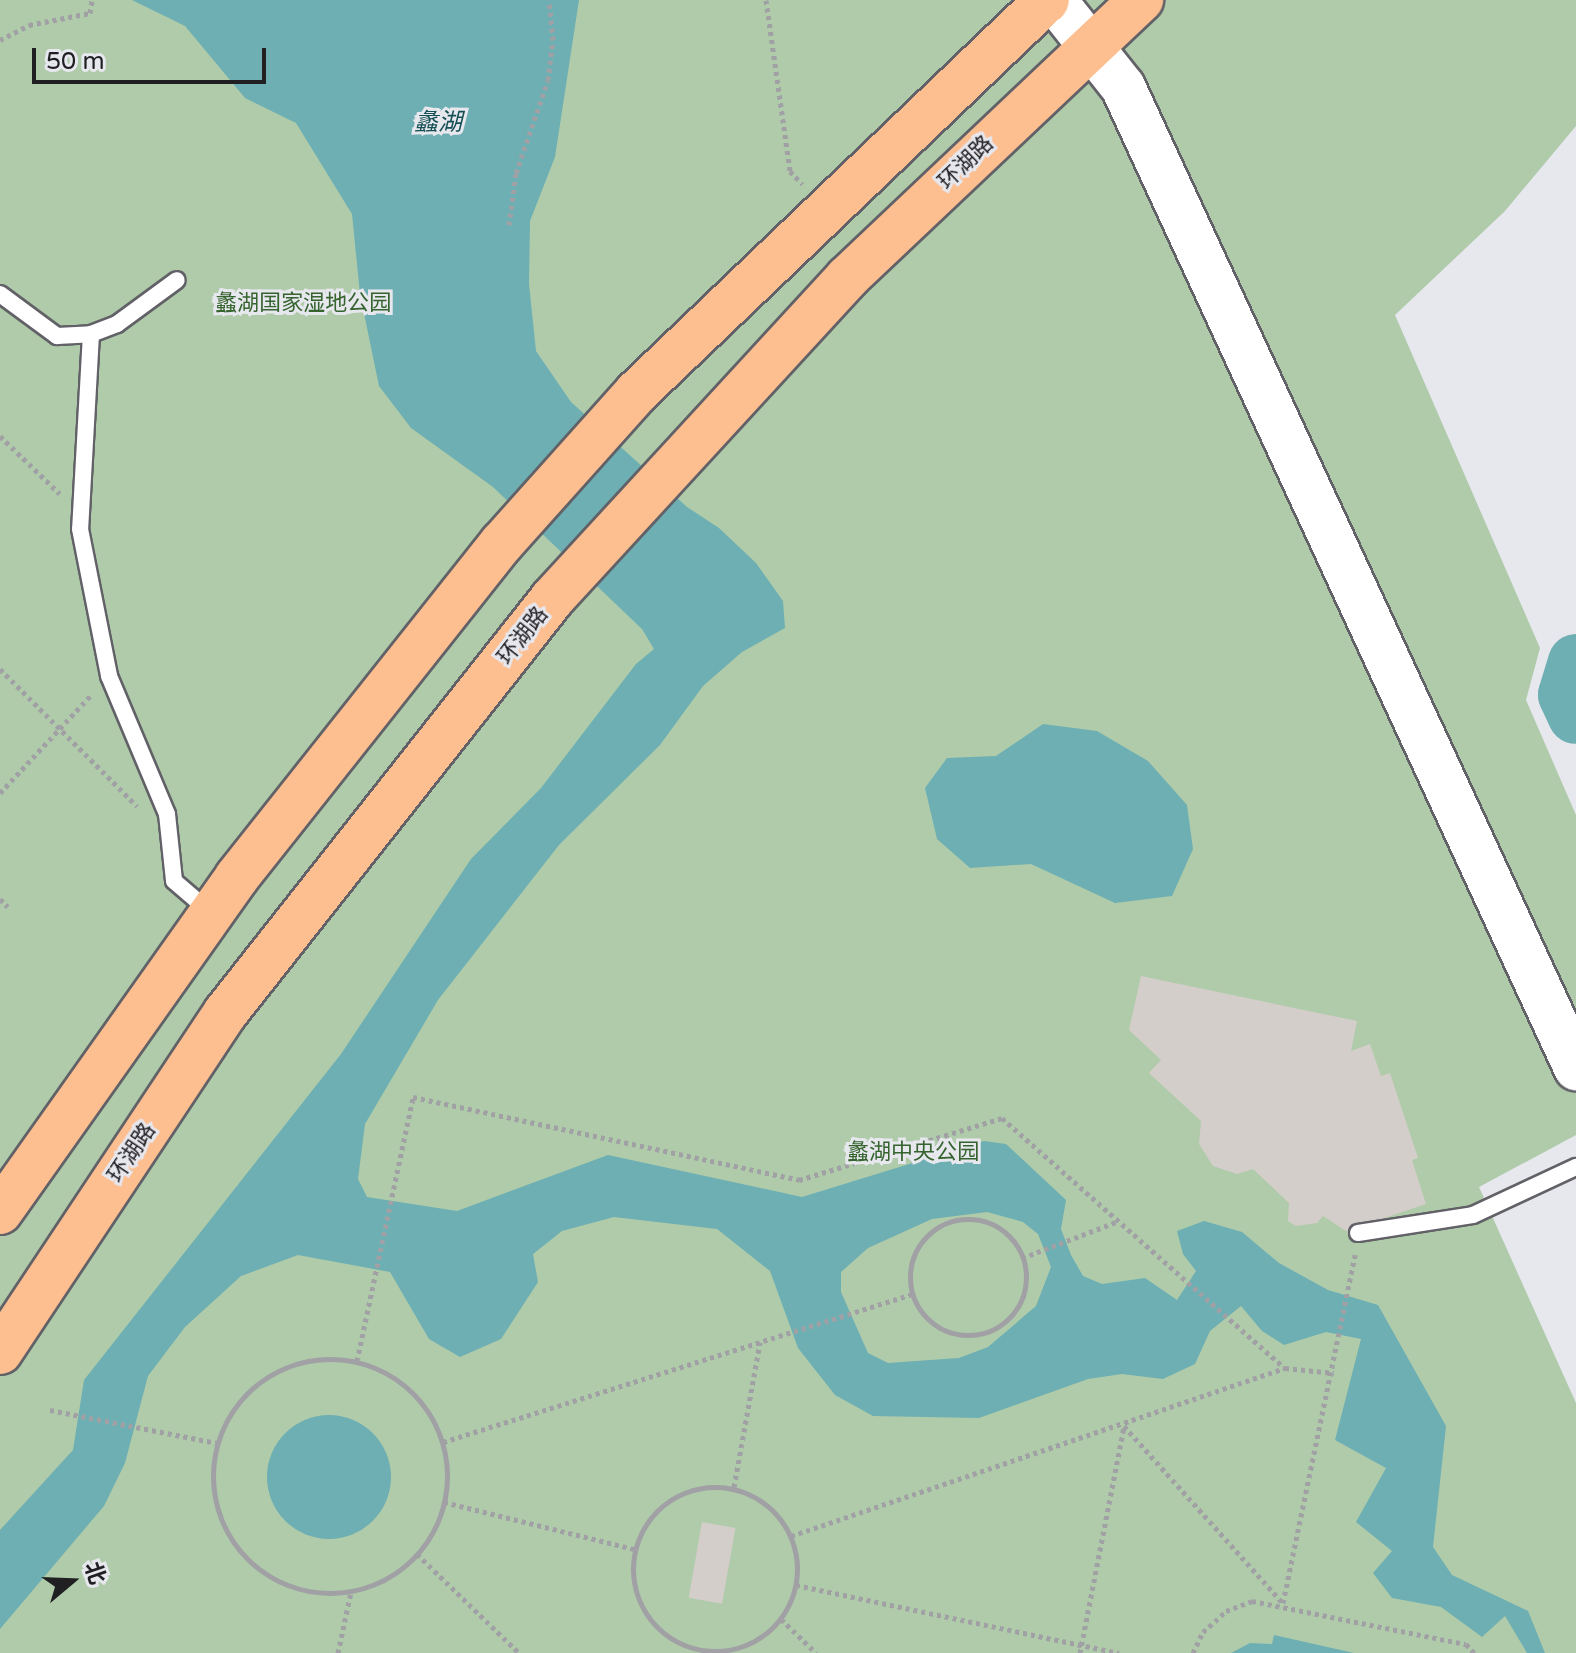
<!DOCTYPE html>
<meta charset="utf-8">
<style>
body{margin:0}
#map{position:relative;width:1576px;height:1653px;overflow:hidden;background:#e7e7ee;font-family:"Varela Round","Noto Sans SC",sans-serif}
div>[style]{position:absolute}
.green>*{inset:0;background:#afcbaa}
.water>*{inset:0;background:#6dafb3}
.round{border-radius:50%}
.river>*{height:56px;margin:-28px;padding:0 28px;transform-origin:28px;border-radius:28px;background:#6dafb3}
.building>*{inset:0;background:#d3cec9;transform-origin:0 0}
.path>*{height:5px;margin-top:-2.5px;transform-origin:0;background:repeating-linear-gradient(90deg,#a0a0a5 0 4px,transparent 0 8px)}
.path>.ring{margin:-2.5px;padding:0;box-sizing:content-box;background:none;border:5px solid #a0a0a5;border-radius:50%}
.roads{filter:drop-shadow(2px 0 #616167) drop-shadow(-2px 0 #616167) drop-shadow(0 2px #616167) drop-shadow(0 -2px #616167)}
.lane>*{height:16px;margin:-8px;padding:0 8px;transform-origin:8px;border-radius:8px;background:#fff}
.secondary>*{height:44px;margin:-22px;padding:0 22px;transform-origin:22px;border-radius:22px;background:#fff}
.highway>*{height:44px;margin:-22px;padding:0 22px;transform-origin:22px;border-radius:22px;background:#fdbe90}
span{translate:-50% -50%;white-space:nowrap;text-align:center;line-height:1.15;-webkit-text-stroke:6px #e7e7ee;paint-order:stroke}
.street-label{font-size:22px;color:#202023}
.park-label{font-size:22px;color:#35642e}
.water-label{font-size:24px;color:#155054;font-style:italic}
.north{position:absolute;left:32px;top:1541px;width:80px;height:80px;-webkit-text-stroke:6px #e7e7ee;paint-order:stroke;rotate:71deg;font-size:22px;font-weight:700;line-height:32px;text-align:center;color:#202023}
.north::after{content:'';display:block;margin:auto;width:28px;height:36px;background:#202023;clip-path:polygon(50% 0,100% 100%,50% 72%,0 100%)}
.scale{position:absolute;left:32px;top:48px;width:234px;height:36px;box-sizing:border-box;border:4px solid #202023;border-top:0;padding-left:10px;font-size:24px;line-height:28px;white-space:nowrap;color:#202023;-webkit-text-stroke:6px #e7e7ee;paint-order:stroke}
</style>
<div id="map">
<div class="green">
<i style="clip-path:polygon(0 0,1576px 0,1576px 126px,1505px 211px,1395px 315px,1540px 648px,1526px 700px,1576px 815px,1576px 1135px,1479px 1187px,1576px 1403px,1576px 1653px,0 1653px)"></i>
</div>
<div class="water">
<i style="clip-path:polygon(evenodd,132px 0,579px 0,555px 157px,530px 221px,529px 284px,536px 351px,571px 402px,687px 507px,719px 528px,756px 563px,783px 601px,785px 628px,742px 652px,703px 686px,660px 745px,559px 845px,438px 1000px,365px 1124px,358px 1179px,367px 1197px,457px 1211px,608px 1155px,802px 1197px,984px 1141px,1006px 1144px,1066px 1200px,1061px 1229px,1071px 1255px,1083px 1276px,1102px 1284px,1145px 1278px,1177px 1300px,1196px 1271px,1183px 1254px,1177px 1231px,1204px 1221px,1242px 1232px,1279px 1263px,1328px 1290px,1378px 1305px,1446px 1426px,1433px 1547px,1452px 1575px,1528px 1611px,1545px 1653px,1527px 1653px,1505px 1616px,1482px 1637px,1441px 1607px,1392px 1598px,1373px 1573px,1392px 1551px,1356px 1522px,1386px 1468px,1335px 1440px,1361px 1339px,1326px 1332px,1284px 1345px,1262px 1331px,1241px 1306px,1210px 1331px,1195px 1364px,1163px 1379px,1122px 1374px,1088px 1379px,979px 1418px,873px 1416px,835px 1395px,798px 1348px,770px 1271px,717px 1229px,614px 1217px,562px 1231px,533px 1254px,538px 1282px,501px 1339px,460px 1357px,429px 1339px,390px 1272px,298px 1255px,241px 1276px,185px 1327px,148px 1376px,125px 1463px,104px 1506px,0 1629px,0 1530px,73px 1450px,84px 1380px,341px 1054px,471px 859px,541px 788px,636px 664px,654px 649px,642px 629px,493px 487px,411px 428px,379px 386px,360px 294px,352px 214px,296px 123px,245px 98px,185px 26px,132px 0,987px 1212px,1023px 1222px,1038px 1234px,1051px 1267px,1036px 1306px,988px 1347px,959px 1358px,888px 1363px,868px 1353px,841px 1292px,841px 1272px,868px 1248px,932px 1219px,987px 1212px)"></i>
<i style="clip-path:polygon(1043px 724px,1097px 731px,1148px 761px,1187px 805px,1193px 849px,1172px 896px,1115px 903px,1031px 864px,970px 868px,937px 839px,925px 788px,947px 758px,996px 756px)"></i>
<i class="round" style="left:267px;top:1415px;width:124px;height:124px"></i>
<i style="clip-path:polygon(1274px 1635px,1354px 1653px,1231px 1653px,1250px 1643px,1272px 1644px)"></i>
</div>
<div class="river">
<i style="left:1576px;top:662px;width:34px;rotate:107deg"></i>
<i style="left:1566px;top:695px;width:23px;rotate:65deg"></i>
</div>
<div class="building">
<i style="clip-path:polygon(1141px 976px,1357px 1021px,1351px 1051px,1370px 1044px,1381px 1076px,1390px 1073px,1418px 1158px,1412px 1160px,1426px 1204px,1346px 1231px,1323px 1216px,1317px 1223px,1296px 1226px,1288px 1221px,1289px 1203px,1253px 1169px,1237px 1174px,1213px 1166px,1199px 1144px,1201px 1121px,1149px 1073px,1161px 1060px,1129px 1030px)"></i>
<i style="left:702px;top:1522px;width:34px;height:77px;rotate:10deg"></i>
</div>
<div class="path">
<i style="left:766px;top:0;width:173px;rotate:82deg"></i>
<i style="left:790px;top:171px;width:18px;rotate:47deg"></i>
<i style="left:0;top:40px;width:33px;rotate:-27deg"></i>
<i style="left:29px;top:25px;width:62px;rotate:-11.1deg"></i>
<i style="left:90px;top:13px;width:13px;rotate:-81deg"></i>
<i style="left:509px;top:225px;width:52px;rotate:-82.3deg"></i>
<i style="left:516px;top:173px;width:98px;rotate:-71deg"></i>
<i style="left:548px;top:80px;width:40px;rotate:-82.9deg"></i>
<i style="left:553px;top:40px;width:40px;rotate:-95.7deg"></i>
<i style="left:0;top:436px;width:83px;rotate:44deg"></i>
<i style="left:0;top:669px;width:194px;rotate:45deg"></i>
<i style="left:0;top:793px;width:135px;rotate:-47.1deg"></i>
<i style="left:0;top:899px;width:11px;rotate:45deg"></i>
<i class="ring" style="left:910px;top:1219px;width:111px;height:111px"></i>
<i style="left:1022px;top:1258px;width:104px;rotate:-20.9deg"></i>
<i class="ring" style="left:213px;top:1359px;width:229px;height:229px"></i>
<i style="left:357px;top:1361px;width:270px;rotate:-78deg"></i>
<i style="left:413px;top:1097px;width:395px;rotate:12.1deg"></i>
<i style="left:799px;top:1180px;width:212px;rotate:-17deg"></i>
<i style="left:1002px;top:1118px;width:378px;rotate:41.5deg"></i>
<i style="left:50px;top:1410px;width:170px;rotate:11.2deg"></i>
<i style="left:1124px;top:1426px;width:238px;rotate:48.1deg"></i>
<i style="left:1283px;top:1603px;width:356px;rotate:-78.3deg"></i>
<i style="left:443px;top:1442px;width:492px;rotate:-17.5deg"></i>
<i class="ring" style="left:633px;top:1487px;width:159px;height:159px"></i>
<i style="left:734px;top:1487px;width:147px;rotate:-79.8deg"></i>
<i style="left:444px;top:1502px;width:196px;rotate:13.9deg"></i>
<i style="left:791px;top:1536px;width:522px;rotate:-18.78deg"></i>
<i style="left:1285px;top:1368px;width:49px;rotate:5.8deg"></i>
<i style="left:417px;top:1554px;width:142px;rotate:44.1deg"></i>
<i style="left:796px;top:1585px;width:330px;rotate:11.9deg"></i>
<i style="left:781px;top:1619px;width:49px;rotate:44.2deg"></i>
<i style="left:338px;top:1653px;width:62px;rotate:-78deg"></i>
<i style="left:1080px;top:1653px;width:231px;rotate:-79deg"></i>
<i style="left:1193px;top:1653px;width:23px;rotate:-65deg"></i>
<i style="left:1203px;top:1632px;width:31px;rotate:-42deg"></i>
<i style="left:1226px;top:1611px;width:28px;rotate:-21deg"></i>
<i style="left:1252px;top:1601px;width:218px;rotate:11.4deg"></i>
<i style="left:1466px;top:1644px;width:12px;rotate:48deg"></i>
</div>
<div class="roads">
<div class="lane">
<i style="left:0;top:294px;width:71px;rotate:36.4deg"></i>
<i style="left:57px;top:336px;width:34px;rotate:-3deg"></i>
<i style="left:91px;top:334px;width:28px;rotate:-21deg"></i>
<i style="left:117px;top:324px;width:74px;rotate:-36.3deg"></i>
<i style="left:91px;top:334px;width:195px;rotate:93.2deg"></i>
<i style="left:80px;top:529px;width:150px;rotate:78.8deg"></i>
<i style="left:109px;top:676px;width:150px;rotate:67.2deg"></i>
<i style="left:167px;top:814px;width:67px;rotate:84deg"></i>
<i style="left:174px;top:881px;width:48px;rotate:40.7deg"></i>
<i style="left:1358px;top:1233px;width:116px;rotate:-8.9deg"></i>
<i style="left:1473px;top:1215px;width:114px;rotate:-25deg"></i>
</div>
<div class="secondary">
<i style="left:1054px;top:0;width:111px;rotate:51.6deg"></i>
<i style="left:1123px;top:87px;width:1081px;rotate:65.21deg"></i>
</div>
<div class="highway">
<i style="left:0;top:1212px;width:410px;rotate:-54.7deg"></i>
<i style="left:237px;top:877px;width:426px;rotate:-51.6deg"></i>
<i style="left:502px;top:543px;width:203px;rotate:-48.2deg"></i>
<i style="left:637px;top:392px;width:567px;rotate:-43.71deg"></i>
<i style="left:0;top:1352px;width:408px;rotate:-56.4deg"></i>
<i style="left:226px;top:1012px;width:526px;rotate:-51.71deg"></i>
<i style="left:552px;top:599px;width:436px;rotate:-47.4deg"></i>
<i style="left:847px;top:278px;width:405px;rotate:-43.4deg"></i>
</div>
</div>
<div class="street-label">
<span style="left:966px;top:163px;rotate:-44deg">环湖路</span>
<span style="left:523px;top:636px;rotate:-52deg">环湖路</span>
<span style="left:132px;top:1153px;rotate:-56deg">环湖路</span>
</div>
<div class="park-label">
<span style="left:303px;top:304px">蠡湖国家湿地公园</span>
<span style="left:913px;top:1153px">蠡湖中央公园</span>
</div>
<div class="water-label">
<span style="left:438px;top:123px">蠡湖</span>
</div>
<div class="north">北</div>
<div class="scale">50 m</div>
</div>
